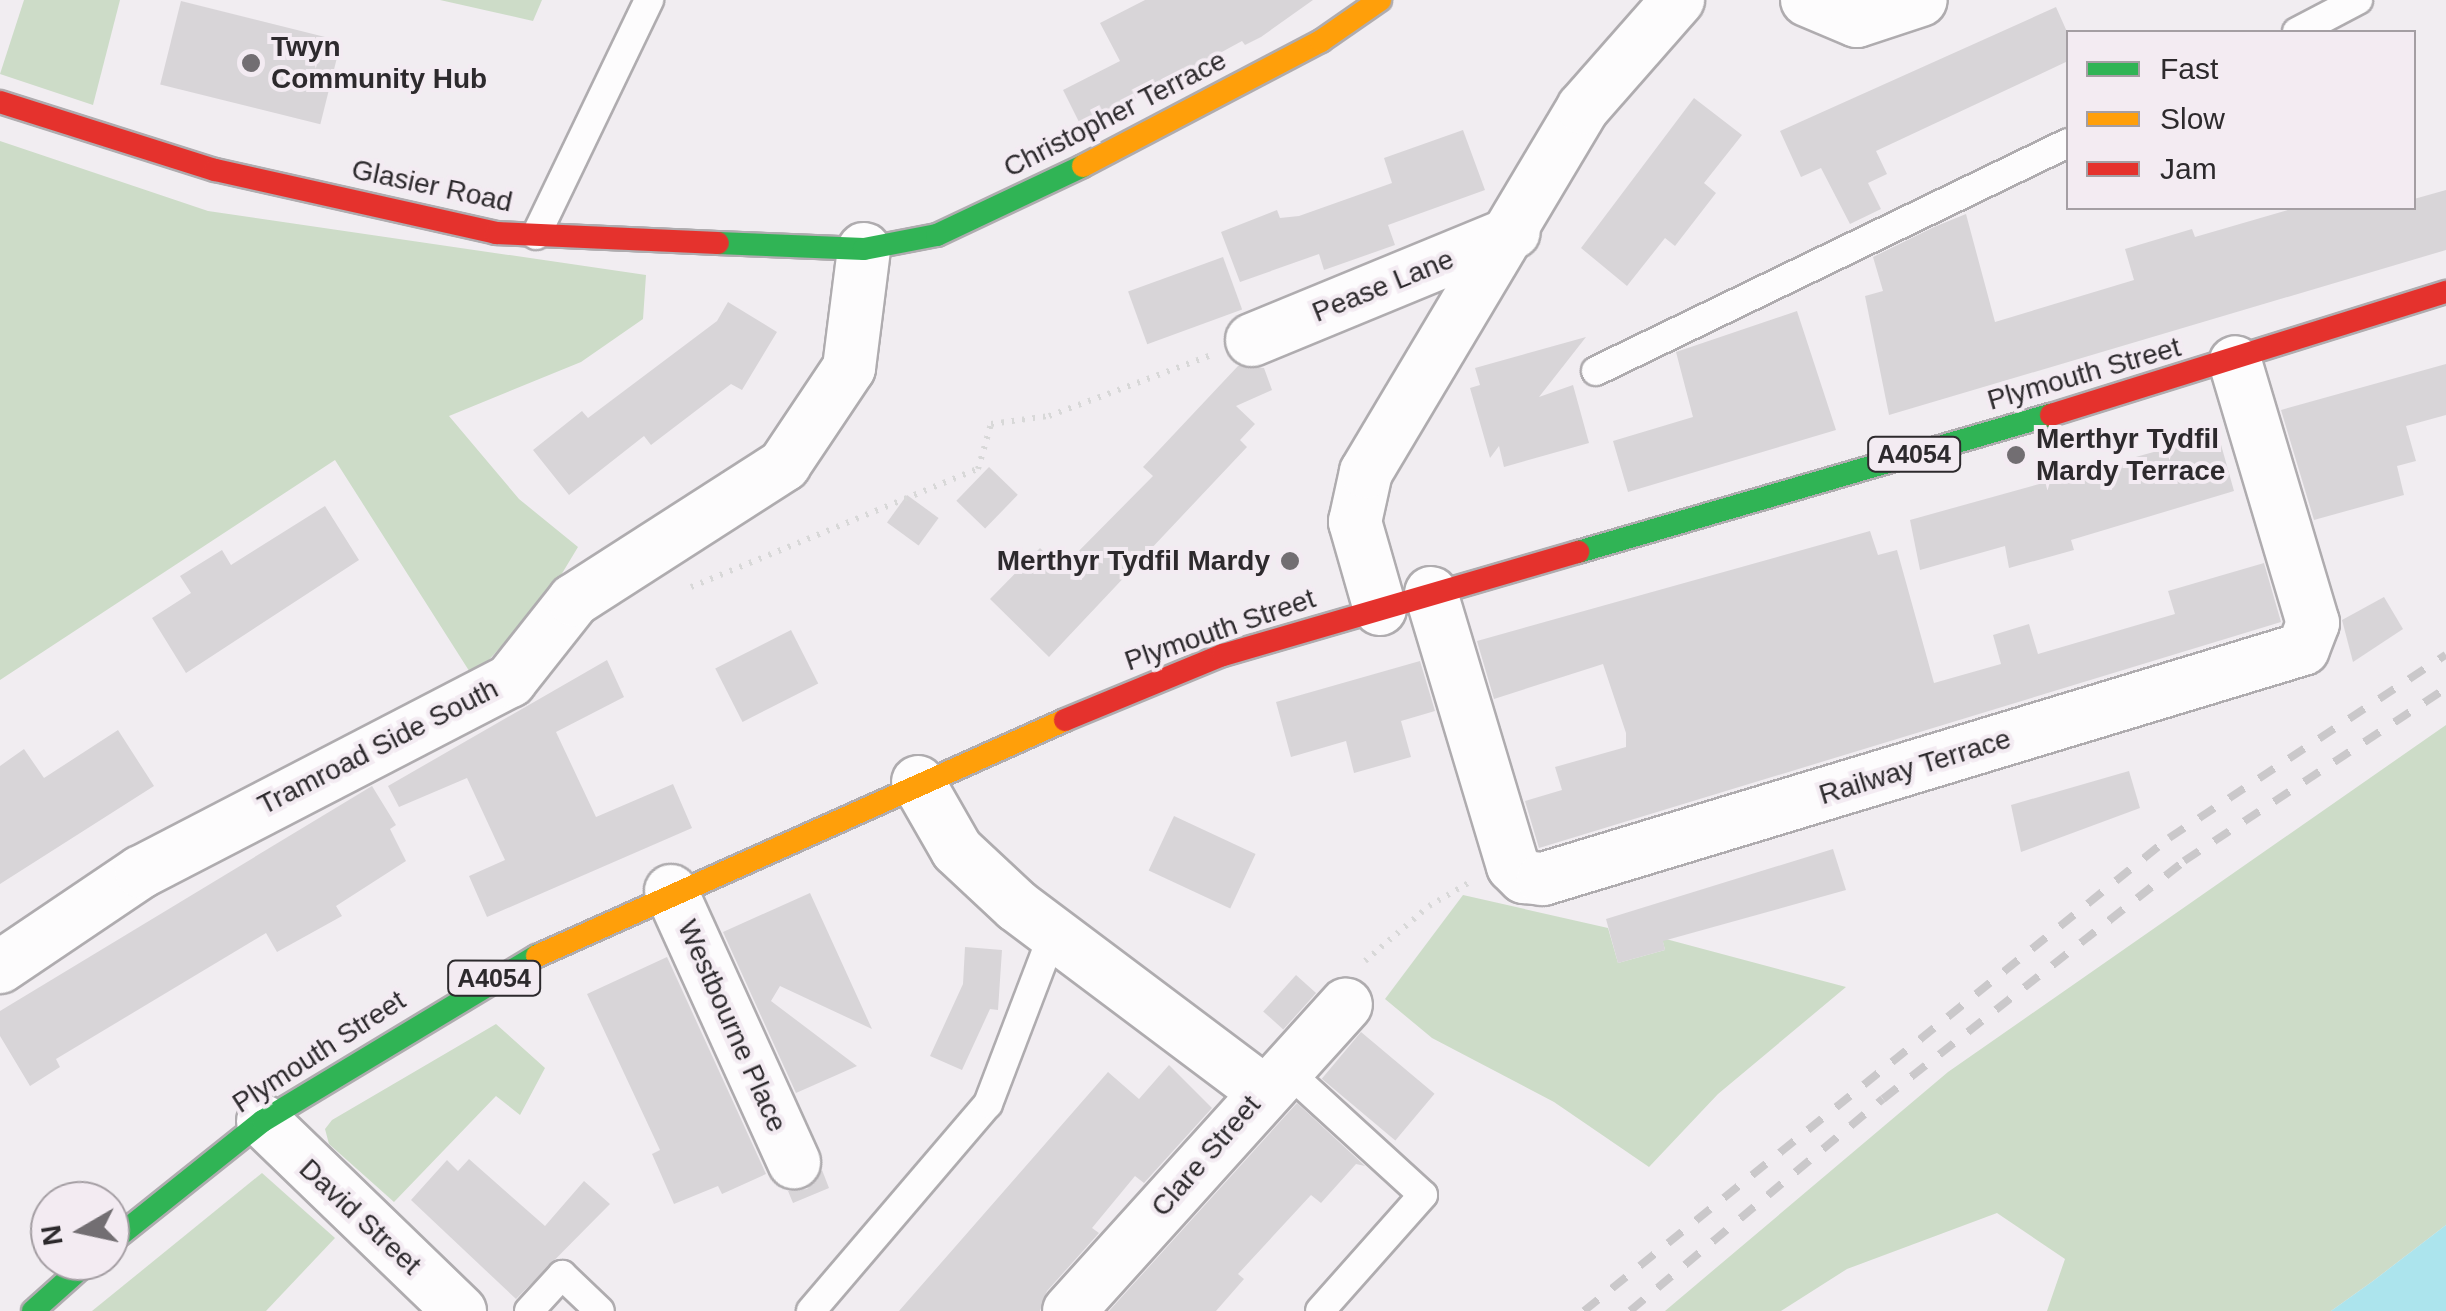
<!DOCTYPE html>
<style>
body{margin:0}
#map{position:relative;width:2446px;height:1311px;overflow:hidden;background:#f1edf1;font-family:Helvetica,sans-serif}
div>[style]{position:absolute}
.green>*{inset:0;background:#cddcc8}
.water>*{inset:0;background:#ace4ed}
.building>*{inset:0;background:#d8d5d8;transform-origin:0 0}
.path>*{height:6px;margin-top:-3px;transform-origin:0;background:repeating-linear-gradient(90deg,#d8d8d8 0 2.5px,transparent 0 10.5px)}
.roads{filter:drop-shadow(2px 0 #afacaf) drop-shadow(-2px 0 #afacaf) drop-shadow(0 2px #afacaf) drop-shadow(0 -2px #afacaf)}
.lane>*{height:28px;margin:-14px;padding:0 14px;transform-origin:14px;border-radius:14px;background:#fdfcfd}
.street>*{height:52px;margin:-26px;padding:0 26px;transform-origin:26px;border-radius:26px;background:#fdfcfd}
.fast>*{height:22px;margin:-11px;padding:0 11px;transform-origin:11px;border-radius:11px;background:#30b455}
.slow>*{height:22px;margin:-11px;padding:0 11px;transform-origin:11px;border-radius:11px;background:#ff9f0a}
.jam>*{height:22px;margin:-11px;padding:0 11px;transform-origin:11px;border-radius:11px;background:#e5322d}
.rail>*{height:8px;margin-top:-4px;transform-origin:0;background:repeating-linear-gradient(90deg,#cac8ca 0 18px,transparent 0 36px)}
.dots>*{width:28px;height:28px;translate:-50% -50%;box-sizing:border-box;border:5px solid #f3ebf2;border-radius:50%}
span{translate:-50% -50%;white-space:nowrap;text-align:center;line-height:1.15;-webkit-text-stroke:8px #f3ebf2;paint-order:stroke}
.shield-label span{padding:2px 8px;background:#f3ebf2;border:2px solid;border-radius:8px;-webkit-text-stroke-width:0}
.shield-label{font-size:25px;color:#2d2a2d;font-weight:700}
.poi-label{font-size:28px;color:#2d2a2d;font-weight:700}
.left{translate:0 -50%;text-align:left}
.right{translate:-100% -50%;text-align:right}
.street-label{font-size:28px;color:#2d2a2d}
.legend{position:absolute;left:2066px;top:30px;width:350px;height:180px;box-sizing:border-box;background:#f3ebf2;border:2px solid #a49ea3;margin:0;padding:12px 18px;list-style:none;font-size:30px;color:#2d2a2d}
.legend li{display:flex;align-items:center;gap:20px;height:50px}
.legend b{width:50px;border:2px solid #a49ea3}
.north{position:absolute;left:30px;top:1181px;width:100px;height:100px;box-sizing:border-box;background:#f3ebf2;border:2px solid #a49ea3;border-radius:50%;rotate:261deg;font-size:28px;font-weight:700;line-height:40px;text-align:center;color:#2d2a2d}
.north::after{content:'';display:block;margin:auto;width:35px;height:45px;background:#726e72;clip-path:polygon(50% 0,100% 100%,50% 72%,0 100%)}
</style>
<div id="map">
<div class="green">
<i style="clip-path:polygon(24px 0,120px 0,93px 105px,0 74px)"></i>
<i style="clip-path:polygon(440px 0,542px 0,533px 21px)"></i>
<i style="clip-path:polygon(0 141px,208px 211px,646px 275px,643px 319px,581px 362px,449px 416px,519px 499px,578px 547px,549px 595px,473px 677px,335px 460px,0 680px)"></i>
<i style="clip-path:polygon(2446px 725px,2446px 1225px,2373px 1281px,2331px 1311px,2047px 1311px,2065px 1259px,1997px 1213px,1847px 1269px,1781px 1311px,1665px 1311px,1948px 1072px)"></i>
<i style="clip-path:polygon(1463px 895px,1608px 928px,1618px 963px,1665px 950px,1662px 938px,1846px 987px,1718px 1094px,1649px 1167px,1554px 1102px,1432px 1038px,1385px 999px)"></i>
<i style="clip-path:polygon(496px 1024px,545px 1068px,520px 1115px,496px 1096px,394px 1202px,329px 1144px,325px 1129px,332px 1120px)"></i>
<i style="clip-path:polygon(262px 1173px,335px 1238px,266px 1311px,92px 1311px)"></i>
</div>
<div class="water">
<i style="clip-path:polygon(2446px 1225px,2446px 1311px,2331px 1311px,2373px 1281px)"></i>
</div>
<div class="building">
<i style="clip-path:polygon(1145px 0,1313px 0,1261px 37px,1245px 45px,1242px 41px,1082px 128px,1063px 90px,1120px 61px,1100px 23px)"></i>
<i style="left:181px;top:1px;width:165px;height:86px;rotate:14deg"></i>
<i style="clip-path:polygon(2056px 7px,2068px 34px,2068px 61px,1876px 151px,1887px 174px,1868px 183px,1881px 209px,1850px 224px,1821px 168px,1801px 177px,1780px 131px)"></i>
<i style="clip-path:polygon(1694px 98px,1742px 135px,1704px 183px,1716px 193px,1675px 246px,1665px 238px,1627px 286px,1581px 248px)"></i>
<i style="clip-path:polygon(1463px 130px,1485px 190px,1388px 225px,1395px 245px,1324px 270px,1319px 254px,1240px 282px,1221px 232px,1277px 210px,1280px 218px,1299px 216px,1392px 183px,1384px 158px)"></i>
<i style="clip-path:polygon(2446px 190px,2446px 250px,1889px 415px,1865px 296px,1883px 291px,1873px 257px,1934px 227px,1966px 214px,1995px 322px,2134px 280px,2125px 249px,2192px 229px,2195px 237px,2295px 208px,2414px 208px,2414px 199px)"></i>
<i style="left:1223px;top:257px;width:56px;height:101px;rotate:70deg"></i>
<i style="clip-path:polygon(728px 302px,777px 332px,742px 390px,731px 384px,651px 445px,644px 436px,569px 495px,533px 450px,582px 411px,588px 418px,717px 321px)"></i>
<i style="clip-path:polygon(1797px 311px,1836px 430px,1628px 492px,1613px 441px,1693px 417px,1676px 352px)"></i>
<i style="clip-path:polygon(1586px 337px,1539px 397px,1573px 385px,1589px 443px,1504px 467px,1499px 446px,1490px 458px,1470px 388px,1480px 385px,1475px 368px)"></i>
<i style="clip-path:polygon(2446px 364px,2446px 415px,2406px 426px,2416px 461px,2397px 466px,2404px 495px,2314px 520px,2281px 410px)"></i>
<i style="clip-path:polygon(1238px 366px,1264px 368px,1272px 390px,1236px 406px,1255px 424px,1240px 440px,1247px 447px,1049px 657px,990px 599px,1040px 548px,1061px 569px,1153px 476px,1143px 467px)"></i>
<i style="clip-path:polygon(2218px 434px,2234px 491px,2071px 540px,2074px 550px,2009px 568px,2005px 546px,1920px 570px,1910px 520px)"></i>
<i style="left:989px;top:467px;width:40px;height:47px;rotate:44deg"></i>
<i style="left:907px;top:495px;width:39px;height:34px;rotate:36deg"></i>
<i style="clip-path:polygon(325px 506px,359px 560px,186px 673px,152px 618px,191px 593px,180px 576px,222px 550px,231px 565px)"></i>
<i style="clip-path:polygon(1870px 531px,1878px 555px,1897px 550px,1934px 683px,2001px 664px,1993px 635px,2029px 624px,2038px 654px,2175px 614px,2168px 591px,2264px 563px,2281px 622px,1539px 848px,1525px 801px,1562px 790px,1555px 767px,1626px 747px,1626px 733px,1603px 664px,1494px 699px,1477px 641px)"></i>
<i style="clip-path:polygon(2384px 597px,2403px 629px,2353px 662px,2342px 620px)"></i>
<i style="left:791px;top:630px;width:60px;height:85px;rotate:63deg"></i>
<i style="clip-path:polygon(607px 660px,624px 697px,556px 732px,596px 817px,673px 784px,692px 828px,487px 917px,469px 876px,505px 860px,467px 778px,399px 807px,388px 786px)"></i>
<i style="clip-path:polygon(1420px 661px,1435px 711px,1401px 721px,1411px 757px,1354px 773px,1346px 741px,1291px 757px,1276px 702px)"></i>
<i style="clip-path:polygon(118px 730px,154px 786px,0 884px,0 766px,24px 749px,44px 778px)"></i>
<i style="clip-path:polygon(2129px 771px,2140px 808px,2021px 852px,2011px 805px)"></i>
<i style="clip-path:polygon(372px 786px,396px 825px,390px 829px,406px 861px,336px 906px,342px 916px,277px 952px,266px 933px,56px 1059px,60px 1067px,30px 1086px,0 1036px,0 1011px)"></i>
<i style="left:1174px;top:816px;width:90px;height:60px;rotate:25deg"></i>
<i style="clip-path:polygon(1833px 849px,1846px 890px,1663px 941px,1665px 950px,1618px 963px,1606px 919px)"></i>
<i style="clip-path:polygon(810px 893px,872px 1029px,780px 986px,771px 1001px,857px 1066px,796px 1093px,723px 932px)"></i>
<i style="clip-path:polygon(965px 947px,1002px 950px,998px 1010px,990px 1009px,962px 1070px,930px 1056px,963px 984px)"></i>
<i style="clip-path:polygon(667px 957px,766px 1174px,722px 1194px,718px 1186px,674px 1204px,652px 1154px,660px 1150px,587px 994px)"></i>
<i style="left:1296px;top:975px;width:27px;height:49px;rotate:42deg"></i>
<i style="left:1361px;top:1032px;width:96px;height:61px;rotate:40deg"></i>
<i style="clip-path:polygon(1169px 1065px,1212px 1108px,1144px 1183px,1135px 1176px,1092px 1228px,1099px 1233px,1047px 1291px,1040px 1311px,899px 1311px,1108px 1072px,1139px 1099px)"></i>
<i style="clip-path:polygon(1297px 1103px,1365px 1166px,1356px 1164px,1321px 1203px,1311px 1195px,1238px 1274px,1244px 1279px,1216px 1311px,1109px 1311px)"></i>
<i style="clip-path:polygon(469px 1159px,545px 1226px,584px 1181px,610px 1204px,516px 1299px,411px 1200px,447px 1160px,458px 1171px)"></i>
<i style="clip-path:polygon(822px 1170px,829px 1188px,793px 1203px,788px 1191px,807px 1189px)"></i>
</div>
<div class="path">
<i style="left:691px;top:587px;width:310px;rotate:-22.4deg"></i>
<i style="left:978px;top:469px;width:47px;rotate:-73.9deg"></i>
<i style="left:991px;top:424px;width:59px;rotate:-7.9deg"></i>
<i style="left:1049px;top:416px;width:171px;rotate:-20.6deg"></i>
<i style="left:1365px;top:961px;width:84px;rotate:-40.7deg"></i>
<i style="left:1429px;top:906px;width:48px;rotate:-30.3deg"></i>
</div>
<div class="roads">
<div class="lane">
<i style="left:2297px;top:32px;width:69px;rotate:-27.7deg"></i>
<i style="left:536px;top:235px;width:261px;rotate:-64.3deg"></i>
<i style="left:1596px;top:371px;width:524px;rotate:-25.78deg"></i>
<i style="left:1284px;top:1068px;width:188px;rotate:42.4deg"></i>
<i style="left:1423px;top:1195px;width:155px;rotate:131.6deg"></i>
<i style="left:529px;top:1311px;width:49px;rotate:-47.5deg"></i>
<i style="left:562px;top:1275px;width:52px;rotate:43.5deg"></i>
<i style="left:811px;top:1311px;width:272px;rotate:-49.5deg"></i>
<i style="left:988px;top:1104px;width:182px;rotate:-69.1deg"></i>
</div>
<div class="street">
<i style="left:1807px;top:0;width:54px;rotate:22.8deg"></i>
<i style="left:1857px;top:21px;width:67px;rotate:-18.2deg"></i>
<i style="left:1252px;top:340px;width:283px;rotate:-22.4deg"></i>
<i style="left:1431px;top:593px;width:285px;rotate:73.3deg"></i>
<i style="left:1513px;top:866px;width:16px;rotate:45deg"></i>
<i style="left:1524px;top:877px;width:19px;rotate:6deg"></i>
<i style="left:1543px;top:879px;width:794px;rotate:-16.84deg"></i>
<i style="left:2303px;top:649px;width:28px;rotate:-69deg"></i>
<i style="left:2313px;top:623px;width:272px;rotate:-106.6deg"></i>
<i style="left:1380px;top:609px;width:91px;rotate:-106deg"></i>
<i style="left:1355px;top:522px;width:51px;rotate:-77.6deg"></i>
<i style="left:1366px;top:472px;width:424px;rotate:-59.2deg"></i>
<i style="left:1583px;top:108px;width:144px;rotate:-48.7deg"></i>
<i style="left:918px;top:782px;width:78px;rotate:60.2deg"></i>
<i style="left:957px;top:850px;width:82px;rotate:43deg"></i>
<i style="left:1017px;top:906px;width:308px;rotate:36.9deg"></i>
<i style="left:671px;top:891px;width:298px;rotate:65.6deg"></i>
<i style="left:0;top:967px;width:170px;rotate:-34deg"></i>
<i style="left:141px;top:872px;width:416px;rotate:-27.4deg"></i>
<i style="left:510px;top:681px;width:103px;rotate:-51.7deg"></i>
<i style="left:574px;top:600px;width:250px;rotate:-32.7deg"></i>
<i style="left:784px;top:465px;width:117px;rotate:-56.2deg"></i>
<i style="left:849px;top:368px;width:120px;rotate:-82.8deg"></i>
<i style="left:263px;top:1121px;width:274px;rotate:44deg"></i>
<i style="left:1069px;top:1311px;width:413px;rotate:-47.9deg"></i>
</div>
<div class="fast">
<i style="left:718px;top:243px;width:146px;rotate:2.4deg"></i>
<i style="left:864px;top:249px;width:74px;rotate:-10.9deg"></i>
<i style="left:937px;top:235px;width:161px;rotate:-25.3deg"></i>
<i style="left:1578px;top:552px;width:492px;rotate:-16.2deg"></i>
<i style="left:110px;top:1243px;width:196px;rotate:-38.6deg"></i>
<i style="left:263px;top:1121px;width:320px;rotate:-31.1deg"></i>
<i style="left:33px;top:1311px;width:75px;rotate:-41.8deg"></i>
</div>
<div class="slow">
<i style="left:1083px;top:166px;width:269px;rotate:-27.7deg"></i>
<i style="left:1321px;top:41px;width:72px;rotate:-34.8deg"></i>
<i style="left:537px;top:956px;width:578px;rotate:-24.08deg"></i>
</div>
<div class="jam">
<i style="left:0;top:102px;width:225px;rotate:17.6deg"></i>
<i style="left:215px;top:170px;width:288px;rotate:12.6deg"></i>
<i style="left:496px;top:233px;width:222px;rotate:2.6deg"></i>
<i style="left:2051px;top:415px;width:414px;rotate:-17.3deg"></i>
<i style="left:1065px;top:720px;width:171px;rotate:-22.4deg"></i>
<i style="left:1223px;top:655px;width:370px;rotate:-16.2deg"></i>
</div>
</div>
<div class="rail">
<i style="left:1584px;top:1311px;width:752px;rotate:-38.96deg"></i>
<i style="left:2169px;top:838px;width:332px;rotate:-33.5deg"></i>
<i style="left:1630px;top:1311px;width:330px;rotate:-40deg"></i>
<i style="left:1883px;top:1099px;width:384px;rotate:-38.3deg"></i>
<i style="left:2184px;top:861px;width:314px;rotate:-33.4deg"></i>
</div>
<div class="dots">
<i style="left:251px;top:63px;background:#726e72"></i>
<i style="left:2016px;top:455px;background:#726e72"></i>
<i style="left:1290px;top:561px;background:#726e72"></i>
</div>
<div class="shield-label">
<span style="left:1914px;top:454px">A4054</span>
<span style="left:494px;top:978px">A4054</span>
</div>
<div class="poi-label">
<span class="left" style="left:271px;top:63px">Twyn<br>Community Hub</span>
<span class="left" style="left:2036px;top:455px">Merthyr Tydfil<br>Mardy Terrace</span>
<span class="right" style="left:1270px;top:561px">Merthyr Tydfil Mardy</span>
</div>
<div class="street-label">
<span style="left:1115px;top:114px;rotate:-27deg">Christopher Terrace</span>
<span style="left:432px;top:186px;rotate:12deg">Glasier Road</span>
<span style="left:1383px;top:286px;rotate:-22deg">Pease Lane</span>
<span style="left:2084px;top:374px;rotate:-16deg">Plymouth Street</span>
<span style="left:1220px;top:630px;rotate:-19deg">Plymouth Street</span>
<span style="left:378px;top:747px;rotate:-27deg">Tramroad Side South</span>
<span style="left:1915px;top:767px;rotate:-17deg">Railway Terrace</span>
<span style="left:732px;top:1026px;rotate:66deg">Westbourne Place</span>
<span style="left:319px;top:1052px;rotate:-33deg">Plymouth Street</span>
<span style="left:1206px;top:1156px;rotate:-49deg">Clare Street</span>
<span style="left:360px;top:1217px;rotate:43deg">David Street</span>
</div>
<ul class="legend">
<li><b style="height:12px;background:#30b455"></b>Fast</li>
<li><b style="height:12px;background:#ff9f0a"></b>Slow</li>
<li><b style="height:12px;background:#e5322d"></b>Jam</li>
</ul>
<div class="north">N</div>
</div>
